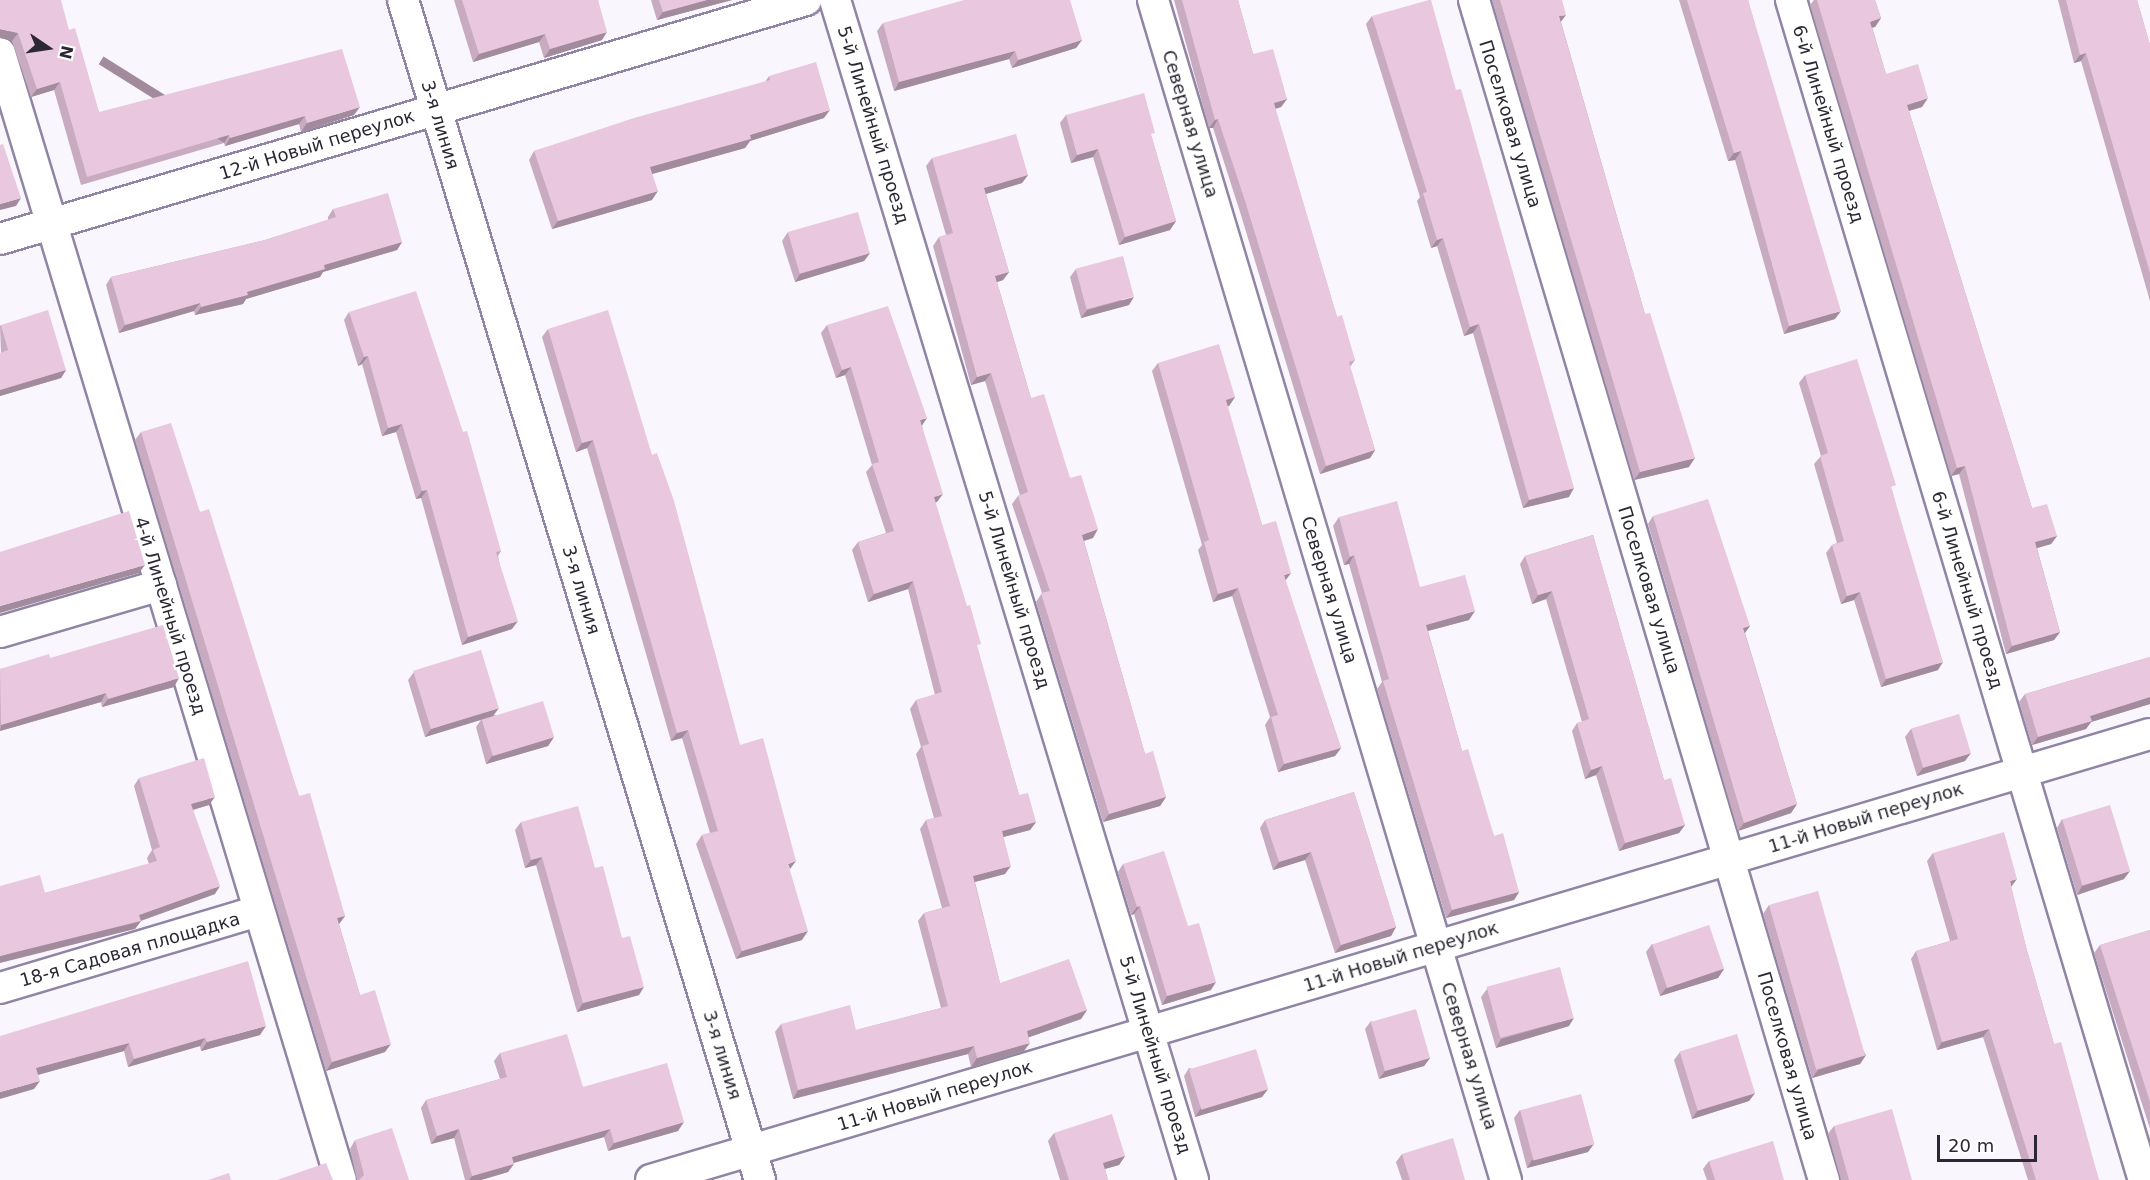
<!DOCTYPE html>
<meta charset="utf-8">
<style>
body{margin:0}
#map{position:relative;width:2150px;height:1180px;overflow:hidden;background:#f9f6fd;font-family:"DejaVu Sans",sans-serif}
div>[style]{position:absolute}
.roads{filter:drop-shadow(2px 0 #9185a5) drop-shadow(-2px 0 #9185a5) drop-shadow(0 2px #9185a5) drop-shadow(0 -2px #9185a5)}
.street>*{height:30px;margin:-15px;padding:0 15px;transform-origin:15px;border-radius:15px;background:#fff}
.wall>*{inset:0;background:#c8abc0}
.shaded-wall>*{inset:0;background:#a28b9c;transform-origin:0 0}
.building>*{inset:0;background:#e8c7df;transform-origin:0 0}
span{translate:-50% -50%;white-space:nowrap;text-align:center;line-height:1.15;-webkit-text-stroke:4.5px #fff;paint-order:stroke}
.street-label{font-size:18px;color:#2c2734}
.north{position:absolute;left:18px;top:18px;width:60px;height:60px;-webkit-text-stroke:4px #fff;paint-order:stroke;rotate:103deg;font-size:16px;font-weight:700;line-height:24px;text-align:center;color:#2c2734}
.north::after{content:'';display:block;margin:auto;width:21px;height:27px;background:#2c2734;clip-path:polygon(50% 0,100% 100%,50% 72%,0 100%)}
.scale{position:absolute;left:1937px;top:1135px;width:100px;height:27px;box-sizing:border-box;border:3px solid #2c2734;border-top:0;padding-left:8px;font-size:18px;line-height:21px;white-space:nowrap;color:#2c2734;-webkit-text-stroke:4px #fff;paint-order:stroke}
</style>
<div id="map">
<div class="roads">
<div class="street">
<i style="left:403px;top:0;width:1233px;rotate:73.17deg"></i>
<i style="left:835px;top:0;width:1233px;rotate:73.12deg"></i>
<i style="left:1153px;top:0;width:1232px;rotate:73.35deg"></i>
<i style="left:1474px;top:0;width:1231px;rotate:73.48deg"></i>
<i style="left:1791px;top:0;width:1232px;rotate:73.35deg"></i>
<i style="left:0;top:53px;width:1177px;rotate:73.17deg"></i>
<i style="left:0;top:239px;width:841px;rotate:-16.52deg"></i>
<i style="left:0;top:632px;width:168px;rotate:-16.3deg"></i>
<i style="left:0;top:988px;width:270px;rotate:-16.6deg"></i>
<i style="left:651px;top:1180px;width:1564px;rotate:-16.57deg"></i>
</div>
</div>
<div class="wall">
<i style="clip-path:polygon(0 0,69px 30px,99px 112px,354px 115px,301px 132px,299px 124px,225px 146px,224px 143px,81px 185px,54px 90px,31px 97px,12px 41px)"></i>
<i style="clip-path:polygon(454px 0,598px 0,602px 40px,544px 58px,539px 42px,473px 62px)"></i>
<i style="clip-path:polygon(651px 0,732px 0,657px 20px)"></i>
<i style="clip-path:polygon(1174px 0,1238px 0,1253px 54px,1287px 99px,1281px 107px,1275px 109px,1337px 317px,1355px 360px,1350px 367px,1375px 450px,1370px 458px,1320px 474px,1240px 212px,1213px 128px,1209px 128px)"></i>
<i style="clip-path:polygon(1492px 0,1562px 0,1561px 22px,1689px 467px,1634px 480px)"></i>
<i style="clip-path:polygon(1679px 0,1748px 0,1835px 319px,1784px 334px,1735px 160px,1728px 161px)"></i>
<i style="clip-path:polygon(1814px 0,1875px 0,1881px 18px,1875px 27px,1872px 27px,1886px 74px,1922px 107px,1909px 111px,2032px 508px,2057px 536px,2051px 544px,2037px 548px,2060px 632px,2054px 640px,2006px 654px,1959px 474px,1951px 476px,1810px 5px)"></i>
<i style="clip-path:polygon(2058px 0,2137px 0,2150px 45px,2150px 301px,2081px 61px,2074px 63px)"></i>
<i style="clip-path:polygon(1372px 16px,1569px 497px,1523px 508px,1473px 333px,1464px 336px,1437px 246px,1431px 248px,1417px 201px,1420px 197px,1366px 24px)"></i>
<i style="clip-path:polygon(883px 23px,1082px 40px,1076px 48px,1012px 68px,1009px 59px,894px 91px,877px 31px)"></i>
<i style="clip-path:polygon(769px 76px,824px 118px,750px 141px,745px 148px,652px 174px,652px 200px,552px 229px,529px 160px,534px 151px,765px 82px)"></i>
<i style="clip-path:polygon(1066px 115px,1152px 138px,1176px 221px,1170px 230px,1119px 245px,1093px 157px,1071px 163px,1060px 123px)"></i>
<i style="clip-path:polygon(932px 158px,1028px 175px,1022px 183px,986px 194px,1009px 272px,1003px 280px,997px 282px,1031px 398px,1070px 478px,1093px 538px,1084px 541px,1145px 754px,1166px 797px,1160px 806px,1103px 822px,1036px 602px,1042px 593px,1012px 504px,1018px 496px,1020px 495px,985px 381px,971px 385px,933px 246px,939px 237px,946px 235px,926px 166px)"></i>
<i style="clip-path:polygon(333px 209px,402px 242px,397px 250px,323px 272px,320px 277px,246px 299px,243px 304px,195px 315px,194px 311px,119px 333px,106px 285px,111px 277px,265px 240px,328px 220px,328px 217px)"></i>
<i style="clip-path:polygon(788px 232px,870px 253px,864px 261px,795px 282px,782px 241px)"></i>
<i style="clip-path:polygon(1076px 269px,1129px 305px,1081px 318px,1070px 277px)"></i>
<i style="clip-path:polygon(349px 312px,501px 551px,498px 556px,512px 629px,462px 645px,421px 498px,416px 499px,396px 432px,382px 436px,362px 364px,358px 366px,344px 320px)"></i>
<i style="clip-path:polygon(1px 325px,66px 370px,61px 378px,0 396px,0 353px,1px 353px,0 326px)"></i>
<i style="clip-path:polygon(827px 325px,922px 425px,937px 502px,935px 502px,1019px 795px,1036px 822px,1030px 830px,1003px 837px,1005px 874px,975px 882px,1000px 983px,1087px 1010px,1081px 1019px,1029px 1037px,1024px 1051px,971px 1067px,968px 1054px,793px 1099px,775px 1032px,781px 1024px,856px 1030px,941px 1008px,918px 921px,924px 913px,942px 908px,920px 829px,926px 820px,934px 818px,916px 754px,921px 747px,910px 709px,916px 700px,935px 695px,908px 589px,868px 602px,852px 550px,858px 542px,886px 533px,866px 472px,872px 465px,845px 375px,836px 378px,821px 333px)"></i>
<i style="clip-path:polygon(548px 329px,740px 745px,789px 870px,802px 940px,736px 959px,696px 844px,702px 835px,710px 833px,682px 738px,671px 741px,587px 448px,576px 452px,542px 337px)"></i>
<i style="clip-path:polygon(1158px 363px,1235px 397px,1229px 406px,1227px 406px,1262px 525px,1285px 580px,1341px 748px,1335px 756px,1278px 772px,1265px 725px,1270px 717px,1232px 596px,1213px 602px,1198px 550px,1202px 545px,1152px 371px)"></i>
<i style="clip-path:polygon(1805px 375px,1892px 490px,1938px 670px,1881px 687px,1854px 600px,1841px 604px,1826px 553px,1832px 545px,1837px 543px,1814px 464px,1821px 456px,1799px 383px)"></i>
<i style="clip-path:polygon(141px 432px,200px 512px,299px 796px,345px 916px,339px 924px,360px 995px,385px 1052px,326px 1071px,135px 440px)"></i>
<i style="clip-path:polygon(1653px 516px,1750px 626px,1745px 633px,1797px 804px,1791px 813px,1738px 831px,1648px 524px)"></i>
<i style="clip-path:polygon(1339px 517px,1420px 587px,1469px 620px,1428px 631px,1462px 751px,1494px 836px,1519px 892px,1514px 900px,1446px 918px,1377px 689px,1382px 682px,1349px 564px,1344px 565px,1333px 526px)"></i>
<i style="clip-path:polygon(1593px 535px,1664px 780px,1685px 825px,1679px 833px,1619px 851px,1596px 775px,1585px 779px,1572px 731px,1577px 723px,1582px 722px,1546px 599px,1532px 604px,1520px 564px,1525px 556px)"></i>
<i style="clip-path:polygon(2150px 657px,2150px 704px,2091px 722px,2086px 729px,2032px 745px,2019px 702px,2025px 694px)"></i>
<i style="clip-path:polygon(50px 658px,174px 687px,102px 707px,101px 702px,0 731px,0 669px)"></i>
<i style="clip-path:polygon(414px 672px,494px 715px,554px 737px,548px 746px,486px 764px,476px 727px,481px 720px,425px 737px,408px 680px)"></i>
<i style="clip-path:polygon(1911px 729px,1965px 761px,1917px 776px,1905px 737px)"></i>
<i style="clip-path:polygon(139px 778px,209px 805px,193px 810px,215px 894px,141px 921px,135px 929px,45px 893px,149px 864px,147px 858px,152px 850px,134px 786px)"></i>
<i style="clip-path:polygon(1354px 792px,1396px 927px,1391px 936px,1335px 953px,1305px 860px,1273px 870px,1260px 828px,1265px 820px)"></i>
<i style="clip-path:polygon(2062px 819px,2124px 879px,2077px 895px,2057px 828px)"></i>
<i style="clip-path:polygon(521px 822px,595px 868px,639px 995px,577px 1012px,536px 865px,525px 868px,515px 830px)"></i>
<i style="clip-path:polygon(1933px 853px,2011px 887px,2026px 947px,2054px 1044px,2099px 1180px,2028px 1180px,1983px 1037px,1937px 1050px,1911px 959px,1916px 951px,1950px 941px,1927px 861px)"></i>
<i style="clip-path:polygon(1123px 864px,1211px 990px,1162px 1005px,1134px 914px,1131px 915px,1118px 872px)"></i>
<i style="clip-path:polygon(1769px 905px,1866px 1055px,1860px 1064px,1812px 1078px,1763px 914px)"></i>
<i style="clip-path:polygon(2150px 930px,2150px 1129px,2094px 953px,2100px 945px)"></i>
<i style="clip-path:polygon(1652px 944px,1724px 969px,1718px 978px,1660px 996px,1646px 952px)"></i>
<i style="clip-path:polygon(1487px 989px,1569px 1026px,1496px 1048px,1481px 997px)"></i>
<i style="clip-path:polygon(1371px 1021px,1430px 1058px,1424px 1066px,1379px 1079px,1365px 1029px)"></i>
<i style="clip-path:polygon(260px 1035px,201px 1051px,200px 1046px,128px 1067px,124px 1051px,38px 1075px,34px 1089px,0 1036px)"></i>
<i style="clip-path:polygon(1680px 1052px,1755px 1093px,1749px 1101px,1692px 1119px,1674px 1060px)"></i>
<i style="clip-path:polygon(500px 1053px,583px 1087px,678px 1131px,608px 1151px,604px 1137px,514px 1163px,508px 1172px,481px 1180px,465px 1180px,454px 1138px,431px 1144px,421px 1108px,426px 1100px,500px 1079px,494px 1061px)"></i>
<i style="clip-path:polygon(1189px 1068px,1268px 1089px,1262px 1097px,1195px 1117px,1184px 1076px)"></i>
<i style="clip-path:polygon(1520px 1110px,1588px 1152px,1527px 1168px,1514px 1118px)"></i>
<i style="clip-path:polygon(1834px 1126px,1912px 1180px,1841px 1180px,1828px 1134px)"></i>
<i style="clip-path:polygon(1054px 1133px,1125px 1156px,1119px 1165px,1105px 1169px,1108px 1180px,1060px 1180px,1048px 1141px)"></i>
<i style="clip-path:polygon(355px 1140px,409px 1180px,357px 1180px,350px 1149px)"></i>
<i style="clip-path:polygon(1402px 1154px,1465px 1180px,1402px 1180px,1396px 1162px)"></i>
<i style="clip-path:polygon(1709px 1161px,1784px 1180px,1707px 1180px,1703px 1169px)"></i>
</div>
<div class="shaded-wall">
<i style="clip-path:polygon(707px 0,732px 0,657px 20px,663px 12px)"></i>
<i style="clip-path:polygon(1566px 15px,1560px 23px,1559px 16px)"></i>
<i style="clip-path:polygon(1881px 18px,1875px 27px,1865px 30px,1870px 22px)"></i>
<i style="clip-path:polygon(0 29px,18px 33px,12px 41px,0 38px)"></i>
<i style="clip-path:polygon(607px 32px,602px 40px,544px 58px,550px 49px)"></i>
<i style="clip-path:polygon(545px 34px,539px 42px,473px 62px,479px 54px)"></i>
<i style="clip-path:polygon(1082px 40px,1076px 48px,1012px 68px,1018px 60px)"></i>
<i style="clip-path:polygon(1015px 51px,1009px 59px,894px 91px,899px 82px)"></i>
<i style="clip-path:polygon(2086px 53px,2081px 61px,2074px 63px,2080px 55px)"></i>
<i style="clip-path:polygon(60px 82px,54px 90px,31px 97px,37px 89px)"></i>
<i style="clip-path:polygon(1928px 98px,1922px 107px,1901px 113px,1907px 105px)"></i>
<i style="clip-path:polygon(1287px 99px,1281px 107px,1268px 111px,1274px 103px)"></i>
<i style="clip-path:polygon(360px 107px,354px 115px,301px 132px,307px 123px)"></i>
<i style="clip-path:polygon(830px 110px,824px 118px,750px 141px,745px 148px,645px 176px,650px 167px,750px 135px)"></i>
<i style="clip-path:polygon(305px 116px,299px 124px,225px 146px,230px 138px)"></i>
<i style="clip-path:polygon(1218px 119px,1213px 128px,1209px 128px,1215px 120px)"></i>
<i style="left:229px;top:135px;width:9px;height:148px;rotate:122deg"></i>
<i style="clip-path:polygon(1098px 149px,1093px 157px,1071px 163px,1077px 155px)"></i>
<i style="clip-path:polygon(1741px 151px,1735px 160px,1728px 161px,1734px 153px)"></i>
<i style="clip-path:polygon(1028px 175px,1022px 183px,979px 196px,984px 188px)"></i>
<i style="clip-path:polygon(658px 191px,652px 200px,552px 229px,558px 221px)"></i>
<i style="clip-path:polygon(21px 198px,16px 206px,0 210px,0 204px)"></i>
<i style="clip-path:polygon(1176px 221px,1170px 230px,1119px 245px,1125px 237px)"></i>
<i style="clip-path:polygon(1443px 238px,1437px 246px,1431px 248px,1437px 240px)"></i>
<i style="clip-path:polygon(402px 242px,397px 250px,323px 272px,320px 277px,246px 299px,243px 304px,195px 315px,201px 307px,324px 265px)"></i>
<i style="clip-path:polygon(870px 253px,864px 261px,795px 282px,800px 274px)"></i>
<i style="clip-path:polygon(1009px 272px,1003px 280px,989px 285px,995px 276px)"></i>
<i style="clip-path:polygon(1134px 297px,1129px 305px,1081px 318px,1087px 310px)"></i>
<i style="clip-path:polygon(200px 303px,194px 311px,119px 333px,125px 325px)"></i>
<i style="clip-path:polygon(1841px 311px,1835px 319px,1784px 334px,1789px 326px)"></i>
<i style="clip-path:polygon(1479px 324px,1473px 333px,1464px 336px,1470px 327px)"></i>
<i style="clip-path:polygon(368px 356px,362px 364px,358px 366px,364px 357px)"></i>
<i style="clip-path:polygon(851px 367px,845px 375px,836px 378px,842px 370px)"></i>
<i style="clip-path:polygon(66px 370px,61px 378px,0 396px,0 390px)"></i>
<i style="clip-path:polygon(991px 373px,985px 381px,971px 385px,977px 377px)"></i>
<i style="clip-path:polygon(1235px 397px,1229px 406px,1220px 408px,1226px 400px)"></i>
<i style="clip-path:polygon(927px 418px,921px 427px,920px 420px)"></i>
<i style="clip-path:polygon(402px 424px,396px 432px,382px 436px,388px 428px)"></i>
<i style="clip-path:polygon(593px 440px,587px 448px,576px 452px,582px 443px)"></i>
<i style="clip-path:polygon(1375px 450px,1370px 458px,1320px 474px,1326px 466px)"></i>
<i style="clip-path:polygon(1695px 458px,1689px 467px,1634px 480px,1640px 472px)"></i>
<i style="clip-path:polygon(1965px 466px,1959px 474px,1951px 476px,1957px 468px)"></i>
<i style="clip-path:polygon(1574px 488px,1569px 497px,1523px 508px,1529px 500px)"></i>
<i style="clip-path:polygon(427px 490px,421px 498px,416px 499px,422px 491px)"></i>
<i style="clip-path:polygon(943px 494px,937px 502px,928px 505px,934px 497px)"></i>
<i style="clip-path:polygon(1098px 529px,1093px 538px,1076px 543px,1082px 535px)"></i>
<i style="clip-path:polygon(2057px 536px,2051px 544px,2030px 550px,2035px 542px)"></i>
<i style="clip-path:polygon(1354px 555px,1349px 564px,1344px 565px,1350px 557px)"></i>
<i style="clip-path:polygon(145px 565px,139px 573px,0 613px,0 606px)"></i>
<i style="clip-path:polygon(1291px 573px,1285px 581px,1284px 575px)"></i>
<i style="clip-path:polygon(913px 581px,908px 589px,868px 602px,874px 594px)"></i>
<i style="clip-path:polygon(1238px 588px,1232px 596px,1213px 602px,1218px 594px)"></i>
<i style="clip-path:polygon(1552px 591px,1546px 599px,1532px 604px,1538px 595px)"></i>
<i style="clip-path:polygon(1860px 592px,1854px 600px,1841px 604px,1847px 596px)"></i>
<i style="clip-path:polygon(1475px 611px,1469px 620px,1420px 633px,1426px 625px)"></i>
<i style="clip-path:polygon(518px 621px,512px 629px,462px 645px,468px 637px)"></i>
<i style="clip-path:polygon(1750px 626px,1744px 634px,1743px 628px)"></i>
<i style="clip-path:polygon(2060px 632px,2054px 640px,2006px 654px,2012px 646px)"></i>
<i style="clip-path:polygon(1943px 662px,1938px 670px,1881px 687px,1886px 679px)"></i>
<i style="clip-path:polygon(179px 678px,174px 687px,102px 707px,108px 699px)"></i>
<i style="clip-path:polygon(106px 693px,101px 702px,0 731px,1px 725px)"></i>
<i style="clip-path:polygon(2150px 697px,2150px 704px,2091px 722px,2086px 729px,2032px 745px,2038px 737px,2090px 716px)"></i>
<i style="clip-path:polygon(499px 708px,493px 716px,425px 737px,431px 729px)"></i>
<i style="clip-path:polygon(688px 730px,682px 738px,671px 741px,677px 733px)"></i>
<i style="clip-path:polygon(554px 737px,548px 746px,486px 764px,492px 756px)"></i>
<i style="clip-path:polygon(1341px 748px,1335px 756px,1278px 772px,1284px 764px)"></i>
<i style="clip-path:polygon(1971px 753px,1965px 761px,1917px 776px,1923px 768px)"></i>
<i style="clip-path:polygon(1602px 766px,1596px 775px,1585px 779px,1591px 770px)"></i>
<i style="clip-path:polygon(215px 797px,209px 805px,185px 812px,191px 804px)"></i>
<i style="clip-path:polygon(1166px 797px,1160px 806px,1103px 822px,1109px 814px)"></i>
<i style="clip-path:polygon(1797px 804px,1791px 813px,1738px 831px,1744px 823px)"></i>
<i style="clip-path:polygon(1036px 822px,1030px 830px,996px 839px,1002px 831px)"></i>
<i style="clip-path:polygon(1685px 825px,1679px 833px,1619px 851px,1625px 843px)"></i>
<i style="clip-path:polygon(1311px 852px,1305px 860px,1273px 870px,1279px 862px)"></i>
<i style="clip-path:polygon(542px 857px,536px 865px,525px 868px,531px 860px)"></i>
<i style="clip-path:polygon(796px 861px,790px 869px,788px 864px)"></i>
<i style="clip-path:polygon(1011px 866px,1005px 874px,967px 884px,973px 876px)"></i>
<i style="clip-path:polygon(2130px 871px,2124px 879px,2077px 895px,2082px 886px)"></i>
<i style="clip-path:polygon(2017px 879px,2011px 887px,2010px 881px)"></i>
<i style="clip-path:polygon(220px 886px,215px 894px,137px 922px,141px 921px,135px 929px,0 963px,0 956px,139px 915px)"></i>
<i style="clip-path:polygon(1519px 892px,1514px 900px,1446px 918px,1452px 910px)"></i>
<i style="clip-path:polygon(1140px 906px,1134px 914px,1131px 915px,1137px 907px)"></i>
<i style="clip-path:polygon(345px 916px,339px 924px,337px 918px)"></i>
<i style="clip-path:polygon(1396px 927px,1391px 936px,1335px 953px,1341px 945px)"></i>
<i style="clip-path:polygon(808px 931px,802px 940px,736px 959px,742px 951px)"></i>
<i style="clip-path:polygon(1724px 969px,1718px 978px,1660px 996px,1666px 988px)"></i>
<i style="clip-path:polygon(1216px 982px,1211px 990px,1162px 1005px,1167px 996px)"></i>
<i style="clip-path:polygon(644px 987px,639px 995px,577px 1012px,583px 1003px)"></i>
<i style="clip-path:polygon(1087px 1010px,1081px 1019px,1021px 1040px,1027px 1031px)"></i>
<i style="clip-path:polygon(1574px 1018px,1569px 1026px,1496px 1048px,1501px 1039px)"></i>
<i style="clip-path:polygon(266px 1026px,260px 1035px,201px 1051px,207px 1042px)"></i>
<i style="clip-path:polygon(1989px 1029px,1983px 1037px,1937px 1050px,1942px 1042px)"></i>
<i style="clip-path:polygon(205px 1038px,200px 1046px,128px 1067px,134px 1059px)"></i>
<i style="clip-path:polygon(129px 1043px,124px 1051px,30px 1077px,36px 1068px)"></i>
<i style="clip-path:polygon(1030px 1043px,1024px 1051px,971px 1067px,977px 1058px)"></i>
<i style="clip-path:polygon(391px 1044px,385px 1052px,326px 1071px,332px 1062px)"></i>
<i style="clip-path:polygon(974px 1046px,968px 1054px,793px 1099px,798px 1090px)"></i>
<i style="clip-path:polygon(1866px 1055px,1860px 1064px,1812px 1078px,1818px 1070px)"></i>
<i style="clip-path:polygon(1430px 1058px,1424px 1066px,1379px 1079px,1385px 1071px)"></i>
<i style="clip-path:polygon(40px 1081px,34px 1089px,0 1099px,0 1092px)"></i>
<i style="clip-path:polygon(1268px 1089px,1262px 1097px,1195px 1117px,1201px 1108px)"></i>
<i style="clip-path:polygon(1755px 1093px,1749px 1101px,1692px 1119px,1698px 1110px)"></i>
<i style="clip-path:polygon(684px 1122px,678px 1131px,608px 1151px,614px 1143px)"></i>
<i style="clip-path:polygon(459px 1129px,454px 1138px,431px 1144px,437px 1136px)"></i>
<i style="clip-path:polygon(610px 1129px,604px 1137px,506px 1165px,512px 1157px)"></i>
<i style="clip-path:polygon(1594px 1144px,1588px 1152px,1527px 1168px,1532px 1160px)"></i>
<i style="clip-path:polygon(1125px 1156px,1119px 1165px,1097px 1171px,1103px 1163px)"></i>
<i style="clip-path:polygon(514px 1164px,508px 1172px,481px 1180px,469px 1180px,472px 1176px)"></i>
</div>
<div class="building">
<i style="clip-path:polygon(0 0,61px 0,69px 30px,75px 28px,99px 112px,342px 49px,360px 107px,307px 123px,305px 116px,230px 138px,229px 135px,87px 177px,60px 82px,37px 89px,18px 33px,0 29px)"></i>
<i style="clip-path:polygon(462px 0,598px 0,607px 32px,550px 49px,545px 34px,479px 54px)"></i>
<i style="clip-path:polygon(659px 0,707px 0,663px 12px)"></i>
<i style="clip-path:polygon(964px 0,1070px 0,1082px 40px,1018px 60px,1015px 51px,899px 82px,883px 23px)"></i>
<i style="clip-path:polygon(1182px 0,1238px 0,1253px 54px,1273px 49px,1287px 99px,1274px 103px,1337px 317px,1342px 315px,1355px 360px,1349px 362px,1375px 450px,1326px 466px,1246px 204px,1218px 119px,1215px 120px)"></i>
<i style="clip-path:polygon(1429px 0,1431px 0,1456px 90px,1461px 89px,1574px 488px,1529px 500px,1479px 324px,1470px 327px,1443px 238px,1437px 240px,1423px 193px,1427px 192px,1372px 16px)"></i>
<i style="clip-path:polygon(1500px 0,1562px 0,1566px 15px,1559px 16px,1645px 314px,1650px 313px,1695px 458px,1640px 472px)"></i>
<i style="clip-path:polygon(1687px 0,1748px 0,1841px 311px,1789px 326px,1741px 151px,1734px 153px)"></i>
<i style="clip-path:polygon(1817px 0,1875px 0,1881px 18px,1870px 22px,1886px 74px,1918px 64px,1928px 98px,1907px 105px,2032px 508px,2047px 504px,2057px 536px,2035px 542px,2060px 632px,2012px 646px,1965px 466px,1957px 468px)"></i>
<i style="clip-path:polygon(2066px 0,2137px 0,2150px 45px,2150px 273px,2086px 53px,2080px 55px)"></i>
<i style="clip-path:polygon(816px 62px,830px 110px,750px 135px,751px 139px,650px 167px,658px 191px,558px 221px,534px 151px,634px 118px,770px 80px,769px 76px)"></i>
<i style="clip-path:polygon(1144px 93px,1155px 133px,1151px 134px,1176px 221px,1125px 237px,1098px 149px,1077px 155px,1066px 115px)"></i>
<i style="clip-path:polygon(1016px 134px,1028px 175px,984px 188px,1009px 272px,995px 276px,1031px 398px,1044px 394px,1070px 478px,1081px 475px,1098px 529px,1082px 535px,1145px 754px,1153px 751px,1166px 797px,1109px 814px,1041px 593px,1050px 591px,1018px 496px,1028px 492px,991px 373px,977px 377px,939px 237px,953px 233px,932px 158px)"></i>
<i style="clip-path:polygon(3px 144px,21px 198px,0 204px,0 145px)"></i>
<i style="clip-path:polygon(388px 193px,402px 242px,324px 265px,325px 269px,247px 292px,248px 295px,201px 307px,200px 303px,125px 325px,111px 277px,265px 240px,336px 217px,333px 209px)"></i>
<i style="left:858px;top:212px;width:43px;height:73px;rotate:74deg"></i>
<i style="left:1123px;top:256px;width:42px;height:49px;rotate:75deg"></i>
<i style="clip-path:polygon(416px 291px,463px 432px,467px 431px,501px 551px,496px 552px,518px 621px,468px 637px,427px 490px,422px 491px,402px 424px,388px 428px,368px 356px,364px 357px,349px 312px)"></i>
<i style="clip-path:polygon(888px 306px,927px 418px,920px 420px,943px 494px,934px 497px,967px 606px,970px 605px,981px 644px,977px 645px,1019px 795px,1028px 793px,1036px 822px,1002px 831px,1011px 866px,973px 876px,1000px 983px,1069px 959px,1087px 1010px,1027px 1031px,1030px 1043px,977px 1058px,974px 1046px,798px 1090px,781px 1024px,850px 1005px,856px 1030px,948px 1006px,924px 913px,950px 906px,926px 820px,942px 816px,922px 746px,929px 744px,916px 700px,942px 692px,913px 581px,874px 594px,858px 542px,894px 531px,872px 464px,879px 462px,851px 367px,842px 370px,827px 325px)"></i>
<i style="clip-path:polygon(48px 310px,66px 370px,0 390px,0 353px,8px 350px,1px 325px)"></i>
<i style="clip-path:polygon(608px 310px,652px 455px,657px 453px,674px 501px,740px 745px,763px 738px,796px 861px,788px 864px,808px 931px,742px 951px,702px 835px,718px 831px,688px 730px,677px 733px,593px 440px,582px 443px,548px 329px)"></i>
<i style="clip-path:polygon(1219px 344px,1235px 397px,1226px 400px,1262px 525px,1276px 521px,1291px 573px,1284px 575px,1341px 748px,1284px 764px,1271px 717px,1278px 715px,1238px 588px,1218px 594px,1204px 542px,1209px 540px,1158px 363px)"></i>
<i style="clip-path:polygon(1857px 359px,1896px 485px,1891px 487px,1943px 662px,1886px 679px,1860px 592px,1847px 596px,1832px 545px,1844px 541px,1820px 456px,1828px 453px,1805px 375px)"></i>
<i style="clip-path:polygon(171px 423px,200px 512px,209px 509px,299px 796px,310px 793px,345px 916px,337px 918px,360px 995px,375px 990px,391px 1044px,332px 1062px,141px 432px)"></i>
<i style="clip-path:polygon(1708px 499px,1750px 626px,1743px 628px,1797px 804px,1744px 823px,1653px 516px)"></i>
<i style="clip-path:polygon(1397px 501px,1420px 587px,1465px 575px,1475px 611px,1426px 625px,1462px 751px,1468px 749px,1494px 836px,1503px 833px,1519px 892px,1452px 910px,1383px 681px,1389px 679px,1354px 555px,1350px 557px,1339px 517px)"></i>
<i style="clip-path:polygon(129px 511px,145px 565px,0 606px,0 552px)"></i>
<i style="clip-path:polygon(1593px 535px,1664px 780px,1671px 778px,1685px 825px,1625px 843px,1602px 766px,1591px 770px,1577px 723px,1589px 719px,1552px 591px,1538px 595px,1525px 556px)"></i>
<i style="clip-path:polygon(163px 625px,179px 678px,108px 699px,106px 693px,1px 725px,0 669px,49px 654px,50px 658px)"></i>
<i style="left:481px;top:650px;width:61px;height:71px;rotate:73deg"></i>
<i style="clip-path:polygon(2150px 657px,2150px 697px,2090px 716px,2092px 721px,2038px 737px,2025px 694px)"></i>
<i style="left:543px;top:701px;width:38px;height:64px;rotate:73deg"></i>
<i style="left:1959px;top:714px;width:41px;height:50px;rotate:73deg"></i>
<i style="clip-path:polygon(204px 758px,215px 797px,191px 804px,220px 886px,139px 915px,141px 921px,0 956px,0 886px,40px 875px,45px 893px,157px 861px,153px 850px,160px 847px,139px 778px)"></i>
<i style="clip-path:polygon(1354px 792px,1396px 927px,1341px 945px,1311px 852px,1279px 862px,1265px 820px)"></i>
<i style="left:2110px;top:805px;width:69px;height:50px;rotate:73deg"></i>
<i style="clip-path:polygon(578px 806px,595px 868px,603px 866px,622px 938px,630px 936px,644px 987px,583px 1003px,542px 857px,531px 860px,521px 822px)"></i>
<i style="clip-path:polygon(2004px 832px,2017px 879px,2010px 881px,2026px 947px,2054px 1044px,2061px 1042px,2099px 1180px,2036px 1180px,1989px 1029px,1942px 1042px,1916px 951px,1958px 939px,1933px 853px)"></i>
<i style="clip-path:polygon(1164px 851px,1188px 926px,1199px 923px,1216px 982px,1167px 996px,1140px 906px,1137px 907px,1123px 864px)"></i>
<i style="left:1818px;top:891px;width:171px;height:51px;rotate:74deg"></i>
<i style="left:1709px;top:925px;width:46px;height:60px;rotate:71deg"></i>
<i style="clip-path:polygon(2150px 930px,2150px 1102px,2100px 945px)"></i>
<i style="clip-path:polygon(248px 961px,266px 1026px,207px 1042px,205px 1038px,134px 1059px,129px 1043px,36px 1068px,40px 1081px,0 1092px,0 1036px)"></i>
<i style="left:1560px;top:967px;width:53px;height:76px;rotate:75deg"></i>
<i style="left:1416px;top:1009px;width:51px;height:47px;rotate:74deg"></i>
<i style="clip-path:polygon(567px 1034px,583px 1087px,667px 1063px,684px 1122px,614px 1143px,610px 1129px,512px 1157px,514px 1164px,472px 1176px,459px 1129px,437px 1136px,426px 1100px,507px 1077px,500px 1053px)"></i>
<i style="left:1737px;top:1034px;width:62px;height:60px;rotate:73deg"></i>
<i style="left:1256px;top:1049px;width:42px;height:70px;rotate:73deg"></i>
<i style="left:1581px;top:1094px;width:52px;height:63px;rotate:75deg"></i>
<i style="clip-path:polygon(1892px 1109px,1912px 1180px,1849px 1180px,1834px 1126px)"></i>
<i style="clip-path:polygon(1112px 1114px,1125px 1156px,1103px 1163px,1108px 1180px,1069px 1180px,1054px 1133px)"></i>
<i style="clip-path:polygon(392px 1128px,409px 1180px,359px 1180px,364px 1175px,355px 1140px)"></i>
<i style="clip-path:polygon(1453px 1138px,1465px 1180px,1410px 1180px,1402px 1154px)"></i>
<i style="clip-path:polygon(1773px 1141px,1784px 1180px,1715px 1180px,1709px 1161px)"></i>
<i style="clip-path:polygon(326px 1163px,333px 1180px,277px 1180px)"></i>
<i style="clip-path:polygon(229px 1173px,231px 1180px,208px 1180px)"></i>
</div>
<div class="street-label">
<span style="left:1190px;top:124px;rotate:73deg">Северная улица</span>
<span style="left:1510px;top:124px;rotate:73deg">Поселковая улица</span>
<span style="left:1828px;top:124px;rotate:73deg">6-й Линейный проезд</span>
<span style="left:440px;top:125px;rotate:73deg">3-я линия</span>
<span style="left:873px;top:125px;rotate:73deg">5-й Линейный проезд</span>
<span style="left:317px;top:145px;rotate:-17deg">12-й Новый переулок</span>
<span style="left:581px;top:590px;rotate:73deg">3-я линия</span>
<span style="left:1014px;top:590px;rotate:73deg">5-й Линейный проезд</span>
<span style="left:1329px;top:590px;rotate:73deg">Северная улица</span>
<span style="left:1649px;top:590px;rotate:73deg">Поселковая улица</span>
<span style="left:1967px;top:590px;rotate:73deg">6-й Линейный проезд</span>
<span style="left:170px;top:616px;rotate:73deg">4-й Линейный проезд</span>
<span style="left:1866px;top:818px;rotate:-17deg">11-й Новый переулок</span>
<span style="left:130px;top:950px;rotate:-16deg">18-я Садовая площадка</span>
<span style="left:1401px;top:957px;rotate:-17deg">11-й Новый переулок</span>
<span style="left:722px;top:1055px;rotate:73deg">3-я линия</span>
<span style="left:1155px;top:1055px;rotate:73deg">5-й Линейный проезд</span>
<span style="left:1469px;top:1056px;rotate:73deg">Северная улица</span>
<span style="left:1787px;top:1056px;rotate:74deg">Поселковая улица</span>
<span style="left:935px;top:1096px;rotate:-17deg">11-й Новый переулок</span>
</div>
<div class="north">N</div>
<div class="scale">20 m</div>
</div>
